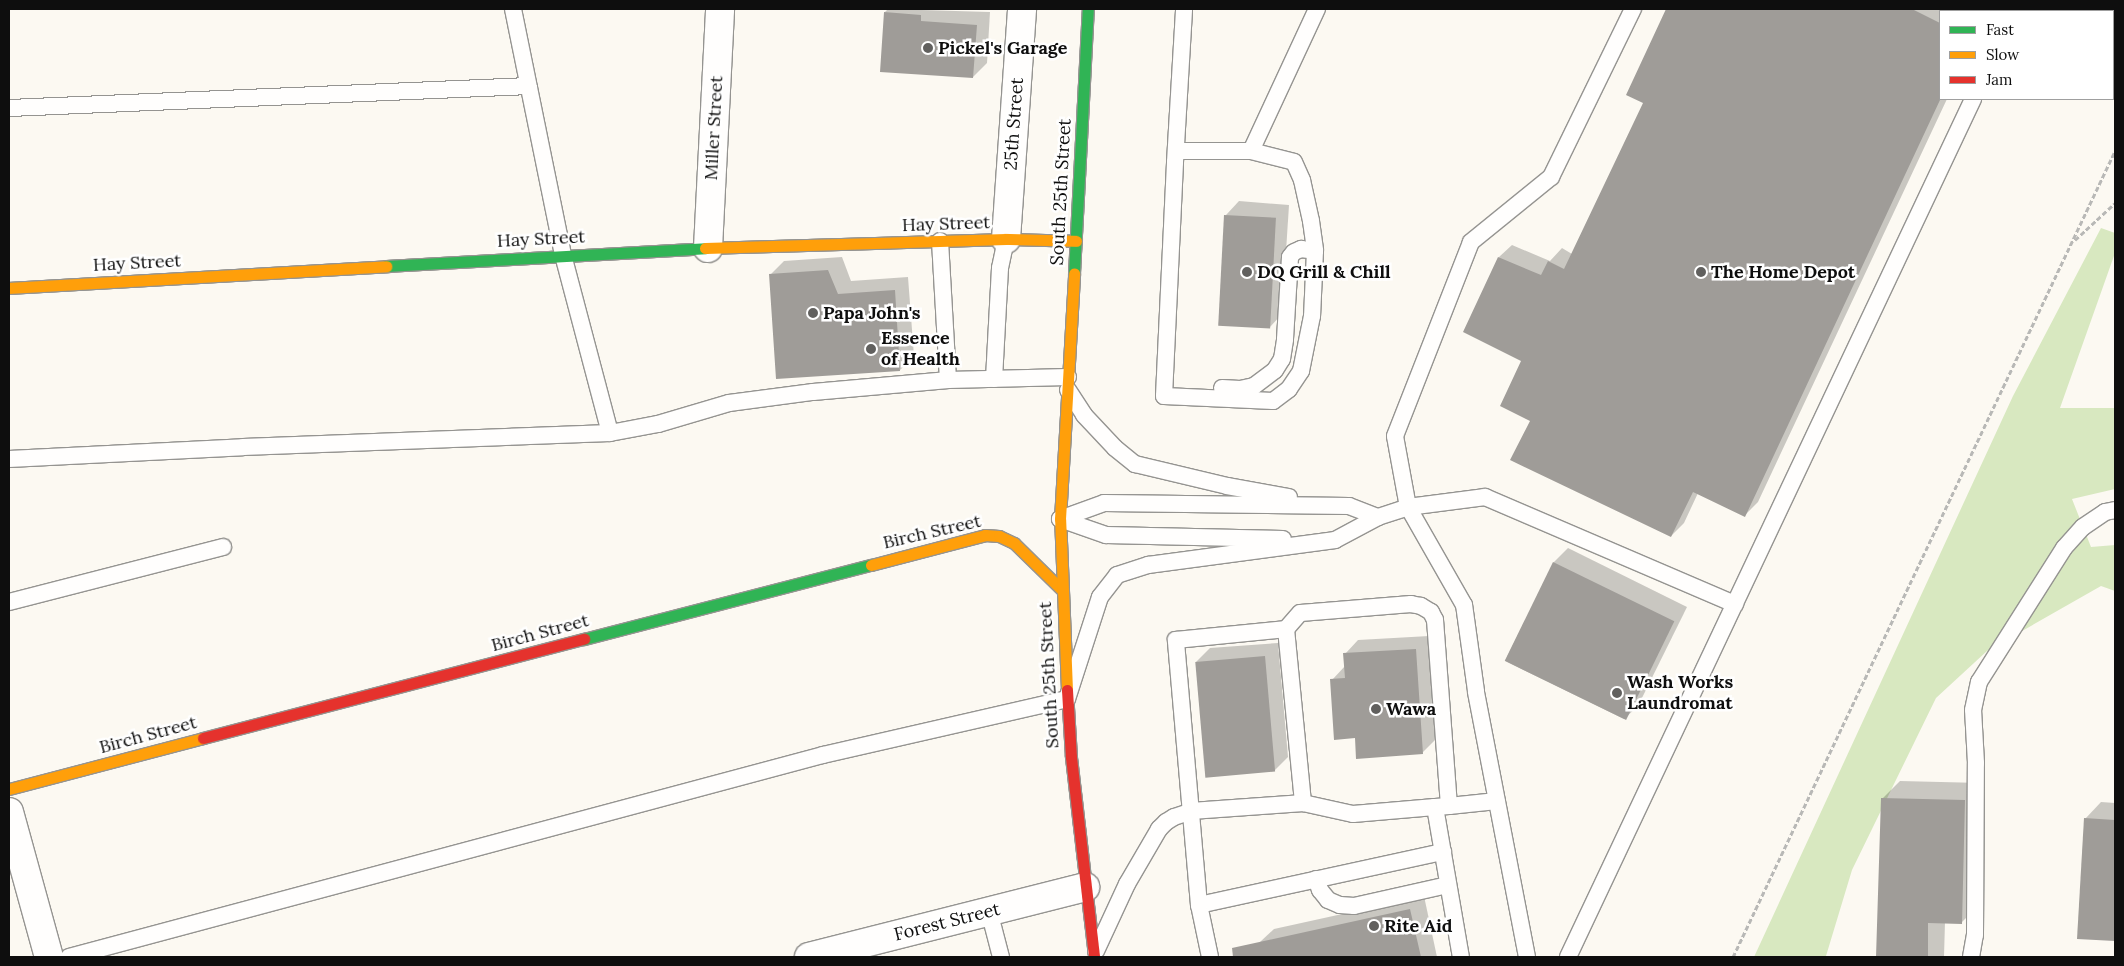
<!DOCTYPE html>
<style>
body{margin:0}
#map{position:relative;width:2124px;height:966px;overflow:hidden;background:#fcf9f2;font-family:Lora,serif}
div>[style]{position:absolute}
.forest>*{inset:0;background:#d8e8c0}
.shadow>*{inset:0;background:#0003}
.building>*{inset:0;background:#9f9c98;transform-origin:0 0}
.path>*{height:3px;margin-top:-1.5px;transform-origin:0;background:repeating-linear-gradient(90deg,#b8b8b6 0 5px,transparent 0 7.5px)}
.roads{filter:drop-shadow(1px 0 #959491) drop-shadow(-1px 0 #959491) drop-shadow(0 1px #959491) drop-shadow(0 -1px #959491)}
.lane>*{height:16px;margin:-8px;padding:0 8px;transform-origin:8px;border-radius:8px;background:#fffefd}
.street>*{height:28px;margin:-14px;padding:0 14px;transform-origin:14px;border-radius:14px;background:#fffefd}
.fast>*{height:11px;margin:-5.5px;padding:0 5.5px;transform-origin:5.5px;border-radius:5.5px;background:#30b455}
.slow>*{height:11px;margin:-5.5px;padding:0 5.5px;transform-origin:5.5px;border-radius:5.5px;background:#ff9f0a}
.jam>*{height:11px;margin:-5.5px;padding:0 5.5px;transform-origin:5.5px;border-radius:5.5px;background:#e5322d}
.dots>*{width:14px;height:14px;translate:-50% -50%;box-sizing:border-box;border:2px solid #fff;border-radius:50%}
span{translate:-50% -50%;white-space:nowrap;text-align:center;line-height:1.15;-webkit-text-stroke:5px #fff;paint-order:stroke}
.poi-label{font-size:18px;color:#0e0e0e;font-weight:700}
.left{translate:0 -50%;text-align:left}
.street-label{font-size:18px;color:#0e0e0e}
.frame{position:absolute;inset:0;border:10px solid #0e0e0e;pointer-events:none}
.legend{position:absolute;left:1939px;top:10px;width:175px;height:90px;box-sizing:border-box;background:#fff;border:1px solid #9f9f9f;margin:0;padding:6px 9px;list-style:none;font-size:15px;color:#0e0e0e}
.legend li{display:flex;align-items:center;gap:10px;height:25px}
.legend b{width:25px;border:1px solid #9f9f9f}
</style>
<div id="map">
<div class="forest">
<i style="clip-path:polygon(2101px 228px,2115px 233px,2115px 253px,2060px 408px,2115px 408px,2115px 489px,2072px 499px,2091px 547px,2115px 545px,2115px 591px,2101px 586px,1987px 651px,1936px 698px,1852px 870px,1826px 956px,1754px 957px,2013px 396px)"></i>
</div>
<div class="shadow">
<i style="clip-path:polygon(888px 9px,990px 12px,987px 63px,973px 77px,885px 12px)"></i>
<i style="clip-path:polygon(1667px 9px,1950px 9px,1955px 11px,1940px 11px,1940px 99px,1947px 99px,1758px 502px,1745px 515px,1698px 493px,1684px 523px,1671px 536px,1532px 420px,1522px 360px,1499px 257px,1512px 245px,1550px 261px,1562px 248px,1572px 254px,1645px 102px,1627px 95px)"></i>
<i style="clip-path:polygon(1239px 201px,1289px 205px,1282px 314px,1269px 328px,1226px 215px)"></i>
<i style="clip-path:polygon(842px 257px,851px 281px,908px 277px,914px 356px,900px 370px,770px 275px,784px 261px)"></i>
<i style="clip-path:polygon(1568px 548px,1687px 607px,1638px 706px,1624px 719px,1505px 661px,1554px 562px)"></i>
<i style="clip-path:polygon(1429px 636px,1436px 739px,1422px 753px,1356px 737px,1332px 680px,1345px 666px,1345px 654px,1358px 640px)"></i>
<i style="clip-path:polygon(1278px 643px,1288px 757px,1274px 771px,1196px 662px,1210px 648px)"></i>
<i style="clip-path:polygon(1900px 781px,1982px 783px,1979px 905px,1961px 923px,1945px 922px,1944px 957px,1878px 957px,1882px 799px)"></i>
<i style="clip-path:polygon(2101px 802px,2115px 803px,2115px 939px,2078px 937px,2085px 819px)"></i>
<i style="clip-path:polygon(1424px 896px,1437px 957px,1263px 957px,1260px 942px,1274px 929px)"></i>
</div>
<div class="building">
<i style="clip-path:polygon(1666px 9px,1912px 9px,1940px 23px,1940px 100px,1745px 517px,1693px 492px,1671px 537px,1510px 460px,1530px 421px,1500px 406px,1521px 361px,1463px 332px,1498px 257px,1541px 275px,1548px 261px,1564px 269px,1643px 103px,1626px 95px)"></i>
<i style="clip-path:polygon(884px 12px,921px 15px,921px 21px,977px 25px,973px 78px,880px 72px)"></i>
<i style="left:1224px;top:215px;width:52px;height:111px;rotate:3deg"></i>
<i style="clip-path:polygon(828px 270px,838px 294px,895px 290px,900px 371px,776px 379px,769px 274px)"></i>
<i style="left:1553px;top:562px;width:135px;height:110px;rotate:26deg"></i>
<i style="clip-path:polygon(1416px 649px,1423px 754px,1356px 759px,1355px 738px,1334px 740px,1330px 679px,1345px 678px,1343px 653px)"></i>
<i style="left:1265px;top:656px;width:116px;height:70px;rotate:85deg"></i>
<i style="clip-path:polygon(1881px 798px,1965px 800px,1962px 924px,1928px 923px,1928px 957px,1876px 957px)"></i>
<i style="clip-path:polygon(2084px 818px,2115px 820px,2115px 941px,2077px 939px)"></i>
<i style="clip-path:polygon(1410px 909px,1421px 957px,1233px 957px,1232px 948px)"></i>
</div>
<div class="path">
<i style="left:2075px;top:240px;width:54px;rotate:-42.8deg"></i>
<i style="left:1733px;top:957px;width:892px;rotate:-64.64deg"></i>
</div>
<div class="roads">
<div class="lane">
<i style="left:513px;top:9px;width:251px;rotate:78.5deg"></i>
<i style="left:563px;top:255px;width:184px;rotate:75.2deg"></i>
<i style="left:2014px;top:11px;width:2px;rotate:-63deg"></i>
<i style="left:9px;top:108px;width:520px;rotate:-2.42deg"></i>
<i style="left:1176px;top:151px;width:75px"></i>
<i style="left:1251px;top:151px;width:44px;rotate:14.3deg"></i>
<i style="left:1294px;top:162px;width:20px;rotate:66deg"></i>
<i style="left:1302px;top:180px;width:42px;rotate:77.6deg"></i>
<i style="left:1311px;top:221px;width:30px;rotate:82deg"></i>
<i style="left:1315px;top:251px;width:65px;rotate:92.6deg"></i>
<i style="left:1312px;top:316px;width:56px;rotate:101.3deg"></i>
<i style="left:1301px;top:371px;width:22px;rotate:124deg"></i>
<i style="left:1289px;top:389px;width:20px;rotate:143deg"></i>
<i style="left:1273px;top:401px;width:109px;rotate:-177.4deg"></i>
<i style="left:1164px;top:396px;width:234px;rotate:-87.3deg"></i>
<i style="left:1175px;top:162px;width:153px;rotate:-86.6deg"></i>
<i style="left:1251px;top:151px;width:157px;rotate:-65.1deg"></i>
<i style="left:940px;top:241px;width:139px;rotate:86.7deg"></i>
<i style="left:994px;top:379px;width:111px;rotate:-86.9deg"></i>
<i style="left:1000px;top:268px;width:30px;rotate:-78deg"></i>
<i style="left:1222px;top:388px;width:18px;rotate:3deg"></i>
<i style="left:1240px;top:389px;width:14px;rotate:-12deg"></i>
<i style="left:1254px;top:386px;width:26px;rotate:-37deg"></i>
<i style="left:1275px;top:370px;width:13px;rotate:-58deg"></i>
<i style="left:1282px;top:359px;width:20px;rotate:-81deg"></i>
<i style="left:1285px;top:339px;width:82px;rotate:-86.5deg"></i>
<i style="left:1290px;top:257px;width:6px;rotate:-51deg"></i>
<i style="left:1294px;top:252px;width:8px;rotate:-23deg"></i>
<i style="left:1301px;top:249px;width:14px;rotate:8deg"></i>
<i style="left:1068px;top:390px;width:30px;rotate:57deg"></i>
<i style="left:1084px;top:415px;width:45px;rotate:46.8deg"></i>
<i style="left:1115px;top:448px;width:26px;rotate:39deg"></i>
<i style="left:1135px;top:464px;width:95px;rotate:13.4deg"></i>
<i style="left:1227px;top:486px;width:63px;rotate:10.1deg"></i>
<i style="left:9px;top:459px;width:234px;rotate:-2.9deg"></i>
<i style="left:243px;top:447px;width:367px;rotate:-2.2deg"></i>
<i style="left:610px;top:433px;width:49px;rotate:-10.6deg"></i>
<i style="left:658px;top:424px;width:74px;rotate:-16.5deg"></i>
<i style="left:729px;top:403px;width:85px;rotate:-7.5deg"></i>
<i style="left:813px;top:392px;width:136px;rotate:-5.1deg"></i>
<i style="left:948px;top:380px;width:120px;rotate:-1.4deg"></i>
<i style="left:1060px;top:519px;width:47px;rotate:-20deg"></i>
<i style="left:1104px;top:503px;width:245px;rotate:0.7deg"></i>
<i style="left:1349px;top:506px;width:31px;rotate:21deg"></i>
<i style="left:1060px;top:519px;width:49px;rotate:19.2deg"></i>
<i style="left:1106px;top:535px;width:177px;rotate:1.3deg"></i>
<i style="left:9px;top:602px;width:221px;rotate:-14.4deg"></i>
<i style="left:1449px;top:806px;width:187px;rotate:-94.3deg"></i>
<i style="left:1435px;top:620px;width:9px;rotate:-117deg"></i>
<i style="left:1431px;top:612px;width:12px;rotate:-149deg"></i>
<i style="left:1421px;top:606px;width:10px;rotate:-169deg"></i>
<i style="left:1411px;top:604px;width:111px;rotate:175.4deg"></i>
<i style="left:1300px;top:613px;width:21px;rotate:131deg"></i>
<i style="left:1286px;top:629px;width:175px;rotate:84.4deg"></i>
<i style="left:1303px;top:803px;width:51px;rotate:12.4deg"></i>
<i style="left:1353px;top:814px;width:82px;rotate:-4.9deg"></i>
<i style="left:1435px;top:807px;width:14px;rotate:-4deg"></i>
<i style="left:1449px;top:806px;width:48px;rotate:-5.9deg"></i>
<i style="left:1435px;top:807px;width:152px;rotate:80.2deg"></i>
<i style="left:1316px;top:879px;width:12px;rotate:70deg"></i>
<i style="left:1320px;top:890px;width:13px;rotate:51deg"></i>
<i style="left:1328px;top:900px;width:13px;rotate:23deg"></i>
<i style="left:1340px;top:905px;width:14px;rotate:4deg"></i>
<i style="left:1354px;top:906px;width:96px;rotate:-12.6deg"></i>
<i style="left:1199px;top:905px;width:250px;rotate:-12.3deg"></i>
<i style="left:989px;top:911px;width:48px;rotate:75.4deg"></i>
<i style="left:1096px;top:951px;width:74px;rotate:-65.2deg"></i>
<i style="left:1127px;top:884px;width:64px;rotate:-59.8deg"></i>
<i style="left:1159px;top:829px;width:10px;rotate:-45deg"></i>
<i style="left:1166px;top:822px;width:9px;rotate:-32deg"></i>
<i style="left:1174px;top:817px;width:19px;rotate:-18deg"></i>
<i style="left:1192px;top:811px;width:111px;rotate:-4.1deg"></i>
<i style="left:69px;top:957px;width:781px;rotate:-15deg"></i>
<i style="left:823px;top:755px;width:250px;rotate:-12.9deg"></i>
<i style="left:1067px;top:699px;width:107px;rotate:-72.1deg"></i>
<i style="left:1100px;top:597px;width:28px;rotate:-52deg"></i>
<i style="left:1117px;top:575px;width:33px;rotate:-18deg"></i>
<i style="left:1148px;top:565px;width:189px;rotate:-7.6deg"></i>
<i style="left:1335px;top:540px;width:49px;rotate:-28.1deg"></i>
<i style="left:1378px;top:517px;width:32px;rotate:-18deg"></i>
<i style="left:1408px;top:507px;width:78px;rotate:-7.4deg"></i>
<i style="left:1485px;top:497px;width:272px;rotate:23.2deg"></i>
<i style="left:1210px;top:957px;width:53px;rotate:-101.9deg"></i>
<i style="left:1199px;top:905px;width:266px;rotate:-95deg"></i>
<i style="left:1176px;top:640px;width:111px;rotate:-5.7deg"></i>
<i style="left:1527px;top:957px;width:271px;rotate:-100.9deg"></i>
<i style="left:1476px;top:691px;width:87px;rotate:-97.9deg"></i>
<i style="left:1464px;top:605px;width:113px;rotate:-119.7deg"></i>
<i style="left:1408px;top:507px;width:72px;rotate:-100.4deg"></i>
<i style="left:1395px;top:436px;width:208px;rotate:-68.6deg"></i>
<i style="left:1471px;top:242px;width:103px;rotate:-39.1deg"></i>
<i style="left:1551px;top:177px;width:187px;rotate:-64deg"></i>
<i style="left:1568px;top:957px;width:949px;rotate:-64.73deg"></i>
<i style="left:1971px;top:957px;width:22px;rotate:-80deg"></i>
<i style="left:1975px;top:935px;width:172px;rotate:-89.7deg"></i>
<i style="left:1976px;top:763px;width:53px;rotate:-93.2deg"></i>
<i style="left:1973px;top:710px;width:29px;rotate:-78deg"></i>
<i style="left:1979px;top:682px;width:159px;rotate:-57.6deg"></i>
<i style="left:2064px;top:548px;width:28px;rotate:-48deg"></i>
<i style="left:2083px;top:527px;width:27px;rotate:-34deg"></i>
<i style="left:2105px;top:512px;width:10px;rotate:-11deg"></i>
</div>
<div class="street">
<i style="left:1006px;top:239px;width:231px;rotate:-86deg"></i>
<i style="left:708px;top:248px;width:239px;rotate:-87.1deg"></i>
<i style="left:9px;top:812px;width:150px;rotate:74.6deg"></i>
<i style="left:809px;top:957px;width:285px;rotate:-14.2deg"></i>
</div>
<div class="fast">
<i style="left:386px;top:266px;width:320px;rotate:-3.2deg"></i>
<i style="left:1074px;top:273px;width:264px;rotate:-87deg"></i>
<i style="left:584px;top:639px;width:296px;rotate:-14.5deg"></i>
</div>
<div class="slow">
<i style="left:705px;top:248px;width:301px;rotate:-1.7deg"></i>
<i style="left:1006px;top:239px;width:70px;rotate:1.6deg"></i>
<i style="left:9px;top:288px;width:378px;rotate:-3.3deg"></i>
<i style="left:871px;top:565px;width:118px;rotate:-14.7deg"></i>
<i style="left:985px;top:535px;width:14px;rotate:4deg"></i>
<i style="left:999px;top:536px;width:17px;rotate:25deg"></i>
<i style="left:1014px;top:543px;width:67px;rotate:44.4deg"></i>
<i style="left:1067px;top:690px;width:171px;rotate:-92.3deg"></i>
<i style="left:1060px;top:519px;width:246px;rotate:-86.7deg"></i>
<i style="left:9px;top:789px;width:201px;rotate:-14.7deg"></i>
</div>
<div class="jam">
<i style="left:1067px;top:690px;width:67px;rotate:86.6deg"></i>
<i style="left:1071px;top:757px;width:201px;rotate:83.4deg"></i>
<i style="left:203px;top:738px;width:394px;rotate:-14.6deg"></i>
</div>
</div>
<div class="dots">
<i style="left:928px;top:48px;background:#61605e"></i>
<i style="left:1247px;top:272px;background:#61605e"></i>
<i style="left:1701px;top:272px;background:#61605e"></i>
<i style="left:813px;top:313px;background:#61605e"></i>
<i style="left:871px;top:349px;background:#61605e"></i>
<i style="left:1617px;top:693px;background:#61605e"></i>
<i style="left:1376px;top:709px;background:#61605e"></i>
<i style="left:1374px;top:926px;background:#61605e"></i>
</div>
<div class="poi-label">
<span class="left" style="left:938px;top:48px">Pickel's Garage</span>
<span class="left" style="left:1257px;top:272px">DQ Grill &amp; Chill</span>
<span class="left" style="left:1711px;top:272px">The Home Depot</span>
<span class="left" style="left:823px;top:313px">Papa John's</span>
<span class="left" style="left:881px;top:349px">Essence<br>of Health</span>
<span class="left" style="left:1627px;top:693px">Wash Works<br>Laundromat</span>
<span class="left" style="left:1386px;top:709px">Wawa</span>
<span class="left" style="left:1384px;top:926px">Rite Aid</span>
</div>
<div class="street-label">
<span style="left:1014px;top:124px;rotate:-86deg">25th Street</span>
<span style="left:714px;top:128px;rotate:-87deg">Miller Street</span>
<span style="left:1061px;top:192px;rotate:-87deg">South 25th Street</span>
<span style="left:946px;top:224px;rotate:-2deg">Hay Street</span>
<span style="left:541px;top:239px;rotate:-3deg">Hay Street</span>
<span style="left:137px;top:263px;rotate:-3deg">Hay Street</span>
<span style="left:932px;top:532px;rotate:-13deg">Birch Street</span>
<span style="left:540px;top:633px;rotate:-15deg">Birch Street</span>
<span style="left:1049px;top:675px;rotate:-93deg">South 25th Street</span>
<span style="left:148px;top:735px;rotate:-15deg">Birch Street</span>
<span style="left:947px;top:922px;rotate:-14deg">Forest Street</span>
</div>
<div class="frame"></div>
<ul class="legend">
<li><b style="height:6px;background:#30b455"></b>Fast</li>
<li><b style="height:6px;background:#ff9f0a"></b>Slow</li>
<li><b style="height:6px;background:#e5322d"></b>Jam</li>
</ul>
</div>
